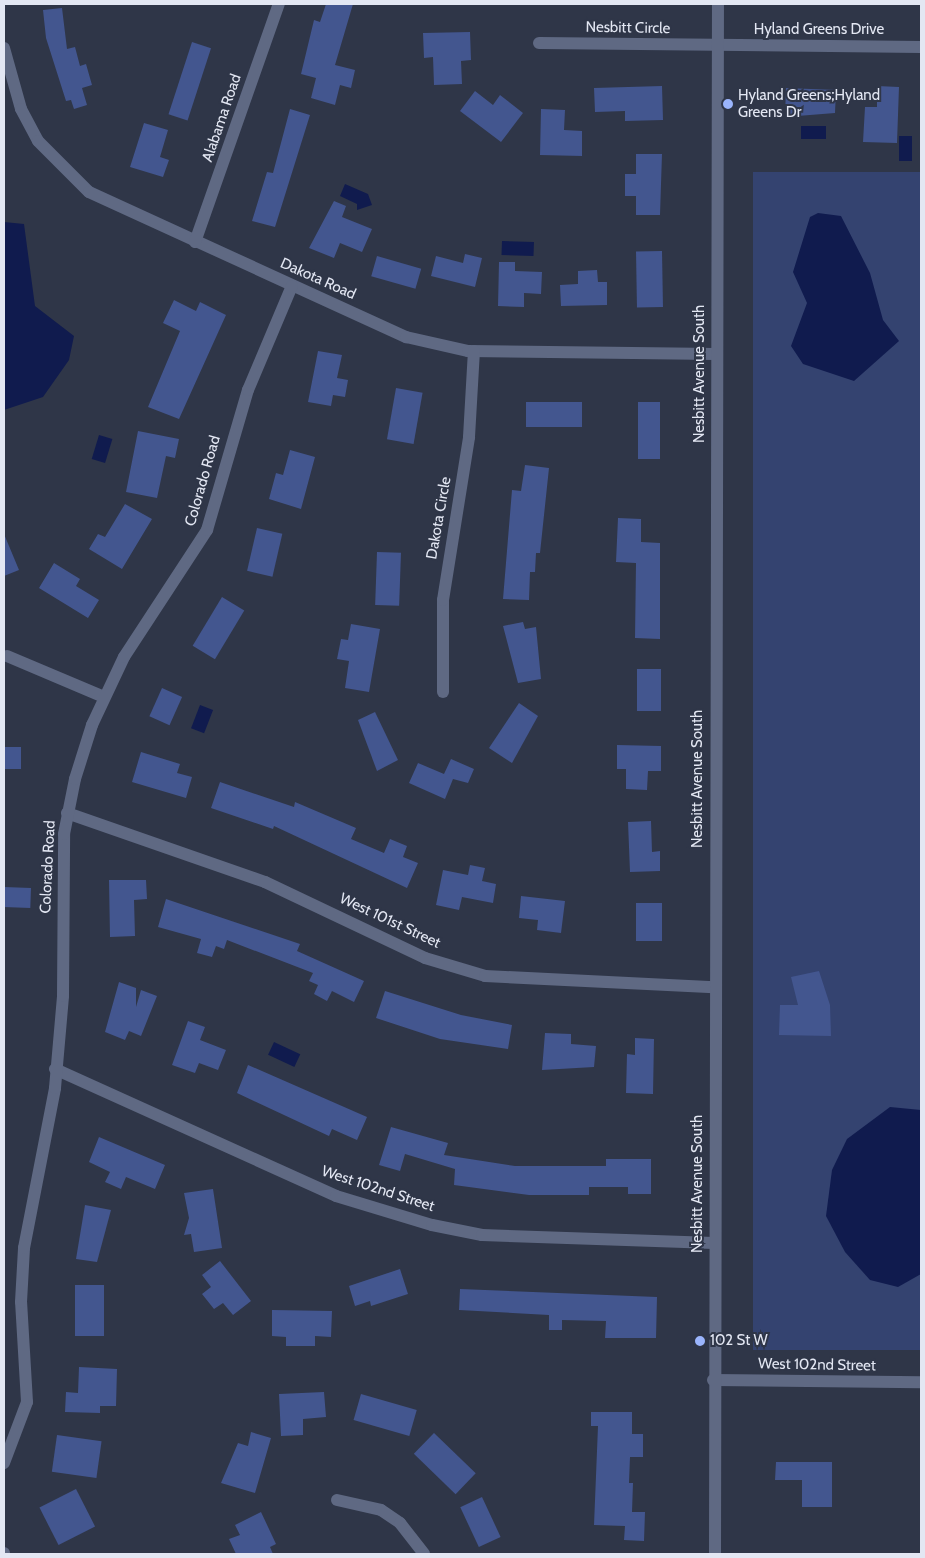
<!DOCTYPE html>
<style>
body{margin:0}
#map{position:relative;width:925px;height:1558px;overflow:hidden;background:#2f3648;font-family:Cabin,sans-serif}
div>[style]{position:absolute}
.green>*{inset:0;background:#344370;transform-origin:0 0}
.water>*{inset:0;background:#101b4e;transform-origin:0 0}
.building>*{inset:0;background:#43568f;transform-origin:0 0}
.minor>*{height:12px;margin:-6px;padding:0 6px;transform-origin:6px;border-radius:6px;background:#5f6983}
.dots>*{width:14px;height:14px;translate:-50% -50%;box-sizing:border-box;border:2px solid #2f3648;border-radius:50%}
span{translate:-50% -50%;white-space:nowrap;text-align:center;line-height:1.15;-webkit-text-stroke:4px #2f3648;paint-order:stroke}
.street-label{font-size:15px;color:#e3e7f3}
.poi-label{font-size:15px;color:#e3e7f3}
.left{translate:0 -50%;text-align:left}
.frame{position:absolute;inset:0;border:5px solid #e3e7f3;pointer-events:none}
</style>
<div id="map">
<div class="green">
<i style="left:753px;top:172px;width:168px;height:1178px"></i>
</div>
<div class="water">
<i style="left:801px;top:126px;width:25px;height:13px"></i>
<i style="left:899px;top:136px;width:13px;height:25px"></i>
<i style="clip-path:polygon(345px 184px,368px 194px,372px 205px,357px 210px,357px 204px,340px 196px)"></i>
<i style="clip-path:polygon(818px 213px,841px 216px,870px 273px,883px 320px,899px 341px,854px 381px,803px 364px,791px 346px,807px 303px,793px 272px,810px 217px)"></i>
<i style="clip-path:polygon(4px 222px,24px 224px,35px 306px,74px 336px,69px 360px,43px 397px,4px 410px)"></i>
<i style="left:502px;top:241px;width:32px;height:14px;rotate:2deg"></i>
<i style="left:99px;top:435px;width:14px;height:25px;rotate:17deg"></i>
<i style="left:200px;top:705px;width:14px;height:25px;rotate:21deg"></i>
<i style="left:274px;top:1042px;width:29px;height:14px;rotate:25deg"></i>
<i style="clip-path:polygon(890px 1107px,921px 1110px,921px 1274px,898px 1287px,870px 1280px,845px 1252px,826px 1216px,832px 1170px,847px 1139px)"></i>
</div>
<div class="building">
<i style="clip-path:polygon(326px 4px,353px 4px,335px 65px,355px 70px,351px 88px,340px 85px,335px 105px,311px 98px,316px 78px,301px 74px,314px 20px,320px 22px)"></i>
<i style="clip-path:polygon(62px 8px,67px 49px,75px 47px,80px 66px,86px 64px,92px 85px,82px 88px,87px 105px,74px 109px,71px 100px,66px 101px,46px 38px,43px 10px)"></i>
<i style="clip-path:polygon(470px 32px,471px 60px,461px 61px,462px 84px,434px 85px,433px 57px,424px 58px,423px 33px)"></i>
<i style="left:192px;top:42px;width:20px;height:76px;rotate:18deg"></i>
<i style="clip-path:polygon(662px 86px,663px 120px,625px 121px,625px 111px,595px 112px,594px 88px)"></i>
<i style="clip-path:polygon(877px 86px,899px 87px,897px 143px,863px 142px,865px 107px,877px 107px)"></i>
<i style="clip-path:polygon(786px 88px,836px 90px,835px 113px,785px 117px)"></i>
<i style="clip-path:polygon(475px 91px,493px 105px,500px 95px,523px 113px,501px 142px,460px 111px)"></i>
<i style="clip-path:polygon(290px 109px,310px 115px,275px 227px,252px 221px,267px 172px,273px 173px)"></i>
<i style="clip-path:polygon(541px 109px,565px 110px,564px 130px,582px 131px,582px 156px,540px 155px)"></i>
<i style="clip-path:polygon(144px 123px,168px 130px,160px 157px,169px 160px,163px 177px,130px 167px)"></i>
<i style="clip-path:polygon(636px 154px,662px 154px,660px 215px,636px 215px,636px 196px,625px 196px,625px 174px,636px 174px)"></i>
<i style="clip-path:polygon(334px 201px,346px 206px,342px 217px,372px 229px,362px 252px,340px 243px,334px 258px,309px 248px)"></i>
<i style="left:662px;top:251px;width:56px;height:26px;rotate:89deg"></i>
<i style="clip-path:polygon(465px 254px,482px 258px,475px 287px,431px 276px,436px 256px,463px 263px)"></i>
<i style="left:377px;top:256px;width:46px;height:21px;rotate:16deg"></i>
<i style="clip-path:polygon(499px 262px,515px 262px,515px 271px,542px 272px,541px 294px,524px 293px,524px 307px,498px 306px)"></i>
<i style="clip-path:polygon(597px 270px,598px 282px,607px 282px,607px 305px,561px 306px,560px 285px,578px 284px,578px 271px)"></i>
<i style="clip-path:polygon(174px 300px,196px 311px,200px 302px,226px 315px,179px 419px,148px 407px,180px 331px,163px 323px)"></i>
<i style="clip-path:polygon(318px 351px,342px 355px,337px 378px,348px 380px,345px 397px,333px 395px,331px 406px,308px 402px)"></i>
<i style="left:396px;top:388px;width:27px;height:52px;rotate:10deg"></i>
<i style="left:526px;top:402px;width:56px;height:25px"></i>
<i style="left:638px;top:402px;width:22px;height:57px"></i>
<i style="clip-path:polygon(138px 431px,179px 439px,175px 458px,166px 456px,157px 498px,126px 492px)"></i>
<i style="clip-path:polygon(290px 450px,315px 457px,301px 509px,269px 499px,276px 473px,283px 475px)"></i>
<i style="clip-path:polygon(525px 465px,549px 468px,540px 553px,536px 553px,535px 572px,530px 572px,529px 600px,503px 599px,512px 490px,521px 491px)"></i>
<i style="clip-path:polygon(125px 504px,152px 519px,122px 569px,89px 549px,98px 534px,105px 537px)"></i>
<i style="clip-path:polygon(618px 518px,641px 519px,641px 542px,660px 543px,660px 639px,635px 638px,636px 563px,616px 562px)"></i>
<i style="left:257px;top:528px;width:26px;height:44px;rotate:13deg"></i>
<i style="clip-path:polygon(4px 534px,19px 570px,4px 576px)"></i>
<i style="left:377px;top:552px;width:24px;height:53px;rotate:2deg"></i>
<i style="clip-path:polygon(54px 563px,80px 579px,76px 586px,99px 600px,88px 618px,39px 588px)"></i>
<i style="left:222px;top:597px;width:26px;height:57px;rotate:31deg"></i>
<i style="clip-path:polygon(523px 622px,525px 629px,536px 627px,541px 679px,518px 683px,503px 626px)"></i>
<i style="clip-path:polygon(351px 624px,380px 629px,369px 692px,345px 688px,349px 661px,337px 659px,341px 639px,348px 640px)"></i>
<i style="left:637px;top:669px;width:24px;height:42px"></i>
<i style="left:162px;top:688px;width:22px;height:31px;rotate:24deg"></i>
<i style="clip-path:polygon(519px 703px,538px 716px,512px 763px,489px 748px)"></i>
<i style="clip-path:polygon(375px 712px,398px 760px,377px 771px,358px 720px)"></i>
<i style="clip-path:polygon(617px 745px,661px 746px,661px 771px,648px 771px,647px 790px,626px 789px,626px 769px,617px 769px)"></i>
<i style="left:4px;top:747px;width:17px;height:22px"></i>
<i style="clip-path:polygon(141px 752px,180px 764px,177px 773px,192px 777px,186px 798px,132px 782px)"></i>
<i style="clip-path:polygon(451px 759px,474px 769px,468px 783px,453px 779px,445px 799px,409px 783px,418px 763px,444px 774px)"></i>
<i style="clip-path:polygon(220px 782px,294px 807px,295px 802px,356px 828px,351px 839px,384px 853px,390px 839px,407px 846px,403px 857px,418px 863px,407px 888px,274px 826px,273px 829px,211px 808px)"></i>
<i style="clip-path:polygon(651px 821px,652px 852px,660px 851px,660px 871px,630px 872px,628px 822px)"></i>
<i style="clip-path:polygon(470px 865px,485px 868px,482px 881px,496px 884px,493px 903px,462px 897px,459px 910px,436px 905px,443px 870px,468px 875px)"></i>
<i style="clip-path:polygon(109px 880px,146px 880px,147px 899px,134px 900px,135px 936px,110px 937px)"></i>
<i style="left:4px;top:887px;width:27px;height:20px;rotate:2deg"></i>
<i style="clip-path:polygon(521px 896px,565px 901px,561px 933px,537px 930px,538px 920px,519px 918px)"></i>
<i style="clip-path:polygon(166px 899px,300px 944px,297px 951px,364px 981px,354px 1002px,332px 991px,327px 1001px,314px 994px,318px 985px,309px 981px,313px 973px,227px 940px,224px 949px,216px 946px,212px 957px,197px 953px,201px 939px,158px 927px)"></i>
<i style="left:636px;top:903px;width:26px;height:38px"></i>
<i style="clip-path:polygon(819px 971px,830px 1005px,831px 1036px,779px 1035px,780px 1005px,798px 1005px,791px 977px)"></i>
<i style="clip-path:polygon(119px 982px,136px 988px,136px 1007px,141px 990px,157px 996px,141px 1036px,129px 1031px,125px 1040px,105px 1032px)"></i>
<i style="clip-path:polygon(385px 991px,461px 1015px,512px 1025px,508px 1049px,440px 1039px,376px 1018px)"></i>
<i style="clip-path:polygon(188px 1021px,205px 1027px,200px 1040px,226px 1050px,218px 1070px,199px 1063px,195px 1073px,172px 1065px)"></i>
<i style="clip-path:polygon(545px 1033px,571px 1034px,571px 1044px,596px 1046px,594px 1067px,542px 1070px)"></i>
<i style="clip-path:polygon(635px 1038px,654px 1039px,653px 1094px,626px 1093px,627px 1054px,635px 1055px)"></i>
<i style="clip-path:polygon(248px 1065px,367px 1117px,357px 1140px,332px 1129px,329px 1136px,237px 1093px)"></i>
<i style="clip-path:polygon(391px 1127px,448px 1143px,444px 1155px,515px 1166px,606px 1166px,606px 1159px,651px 1159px,651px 1194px,628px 1194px,628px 1187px,589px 1187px,589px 1195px,529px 1195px,454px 1185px,455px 1169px,405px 1154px,400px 1171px,379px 1165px)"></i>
<i style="clip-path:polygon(99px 1137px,165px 1165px,155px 1189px,126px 1177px,121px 1189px,105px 1182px,110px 1172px,89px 1162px)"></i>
<i style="clip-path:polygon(213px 1189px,222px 1248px,194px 1252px,191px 1234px,184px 1235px,189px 1218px,184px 1193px)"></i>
<i style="clip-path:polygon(85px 1205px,111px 1210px,97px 1262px,76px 1259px)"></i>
<i style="clip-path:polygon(220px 1261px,251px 1301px,233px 1315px,223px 1303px,214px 1309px,202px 1294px,211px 1287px,202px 1275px)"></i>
<i style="clip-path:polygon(400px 1269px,408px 1294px,371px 1306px,370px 1301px,355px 1306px,349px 1286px)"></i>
<i style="left:75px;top:1285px;width:29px;height:51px"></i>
<i style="clip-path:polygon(460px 1289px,657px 1297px,656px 1338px,605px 1338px,606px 1321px,562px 1320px,562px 1330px,549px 1330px,549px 1315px,459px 1310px)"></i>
<i style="clip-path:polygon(272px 1310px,332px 1311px,331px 1337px,315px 1336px,315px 1346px,286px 1346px,286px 1337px,272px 1336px)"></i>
<i style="clip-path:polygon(79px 1367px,117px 1369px,116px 1406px,100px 1406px,100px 1413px,65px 1412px,66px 1392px,78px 1393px)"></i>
<i style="clip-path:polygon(324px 1392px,326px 1417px,303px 1419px,303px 1435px,281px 1436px,279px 1394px)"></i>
<i style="left:361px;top:1394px;width:58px;height:27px;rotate:16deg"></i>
<i style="clip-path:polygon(591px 1412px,632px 1412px,632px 1434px,643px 1434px,643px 1457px,630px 1457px,629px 1483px,633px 1483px,632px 1512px,645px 1512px,644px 1541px,624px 1540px,625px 1526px,594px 1525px,598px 1426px,591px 1426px)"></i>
<i style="clip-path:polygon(251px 1432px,271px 1438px,255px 1493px,221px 1483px,238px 1443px,248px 1446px)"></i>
<i style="left:434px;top:1433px;width:58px;height:29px;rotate:44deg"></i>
<i style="left:57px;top:1435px;width:45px;height:37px;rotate:8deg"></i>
<i style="clip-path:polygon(776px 1462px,832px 1462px,832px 1507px,802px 1507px,802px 1480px,775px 1480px)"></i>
<i style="left:76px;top:1489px;width:42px;height:41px;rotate:63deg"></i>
<i style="left:482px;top:1497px;width:44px;height:24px;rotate:65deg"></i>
<i style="clip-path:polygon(261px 1512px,276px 1544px,270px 1547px,273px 1554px,236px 1554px,229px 1539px,240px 1535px,235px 1525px)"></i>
</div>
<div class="minor">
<i style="left:539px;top:43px;width:382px;rotate:0.6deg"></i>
<i style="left:4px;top:48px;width:63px;rotate:74.4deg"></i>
<i style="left:21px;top:109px;width:36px;rotate:62deg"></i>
<i style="left:38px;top:141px;width:72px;rotate:45deg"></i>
<i style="left:89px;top:192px;width:349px;rotate:24.6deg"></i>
<i style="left:406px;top:337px;width:64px;rotate:12.7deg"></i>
<i style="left:468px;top:351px;width:248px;rotate:0.7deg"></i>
<i style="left:195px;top:242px;width:252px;rotate:-70.6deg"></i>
<i style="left:7px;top:656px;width:105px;rotate:22.9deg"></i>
<i style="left:443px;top:692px;width:92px;rotate:-90deg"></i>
<i style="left:443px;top:600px;width:165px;rotate:-80.9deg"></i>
<i style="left:469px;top:437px;width:86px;rotate:-86.7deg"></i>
<i style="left:67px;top:813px;width:210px;rotate:19.2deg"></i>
<i style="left:265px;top:882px;width:177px;rotate:25.4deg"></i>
<i style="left:425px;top:958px;width:63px;rotate:16.7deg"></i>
<i style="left:485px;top:976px;width:229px;rotate:2.8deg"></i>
<i style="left:55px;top:1069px;width:308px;rotate:24.3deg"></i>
<i style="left:336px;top:1196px;width:100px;rotate:16.8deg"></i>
<i style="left:432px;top:1225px;width:51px;rotate:11.3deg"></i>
<i style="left:482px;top:1235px;width:232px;rotate:2deg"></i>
<i style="left:713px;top:1380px;width:208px;rotate:0.6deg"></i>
<i style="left:4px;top:1463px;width:65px;rotate:-69.3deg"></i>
<i style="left:27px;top:1402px;width:100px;rotate:-93.4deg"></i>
<i style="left:21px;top:1302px;width:54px;rotate:-86.8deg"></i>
<i style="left:24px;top:1248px;width:163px;rotate:-79deg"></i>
<i style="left:55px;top:1088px;width:92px;rotate:-85deg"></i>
<i style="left:63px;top:996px;width:162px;rotate:-89.6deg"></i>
<i style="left:64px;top:834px;width:56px;rotate:-78.7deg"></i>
<i style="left:75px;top:779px;width:57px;rotate:-72.5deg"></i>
<i style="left:92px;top:725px;width:75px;rotate:-64.8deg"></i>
<i style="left:124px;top:657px;width:152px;rotate:-56.8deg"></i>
<i style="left:207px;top:530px;width:146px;rotate:-73.7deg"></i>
<i style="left:248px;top:390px;width:113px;rotate:-67.1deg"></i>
<i style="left:337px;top:1500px;width:45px;rotate:12.8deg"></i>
<i style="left:381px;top:1510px;width:23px;rotate:34deg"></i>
<i style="left:400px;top:1523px;width:39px;rotate:52deg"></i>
<i style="left:4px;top:1553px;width:1px;rotate:90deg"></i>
<i style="left:715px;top:1554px;width:1550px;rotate:-89.89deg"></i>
</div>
<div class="dots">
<i style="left:728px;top:104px;background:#9bb5fd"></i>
<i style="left:700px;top:1341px;background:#9bb5fd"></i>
</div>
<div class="street-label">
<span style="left:628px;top:28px;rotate:1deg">Nesbitt Circle</span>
<span style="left:819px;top:30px">Hyland Greens Drive</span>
<span style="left:222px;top:118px;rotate:-71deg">Alabama Road</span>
<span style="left:318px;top:279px;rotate:24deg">Dakota Road</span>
<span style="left:700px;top:374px;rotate:-90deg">Nesbitt Avenue South</span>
<span style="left:203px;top:481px;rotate:-74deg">Colorado Road</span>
<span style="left:439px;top:518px;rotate:-80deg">Dakota Circle</span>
<span style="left:698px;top:779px;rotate:-90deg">Nesbitt Avenue South</span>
<span style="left:48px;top:867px;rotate:-87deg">Colorado Road</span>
<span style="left:390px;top:921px;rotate:25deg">West 101st Street</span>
<span style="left:698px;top:1184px;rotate:-90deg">Nesbitt Avenue South</span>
<span style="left:378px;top:1189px;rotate:18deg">West 102nd Street</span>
<span style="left:817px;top:1365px;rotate:1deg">West 102nd Street</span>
</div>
<div class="poi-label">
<span class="left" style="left:738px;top:104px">Hyland Greens;Hyland<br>Greens Dr</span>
<span class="left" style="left:710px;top:1341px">102 St W</span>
</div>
<div class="frame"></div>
</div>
